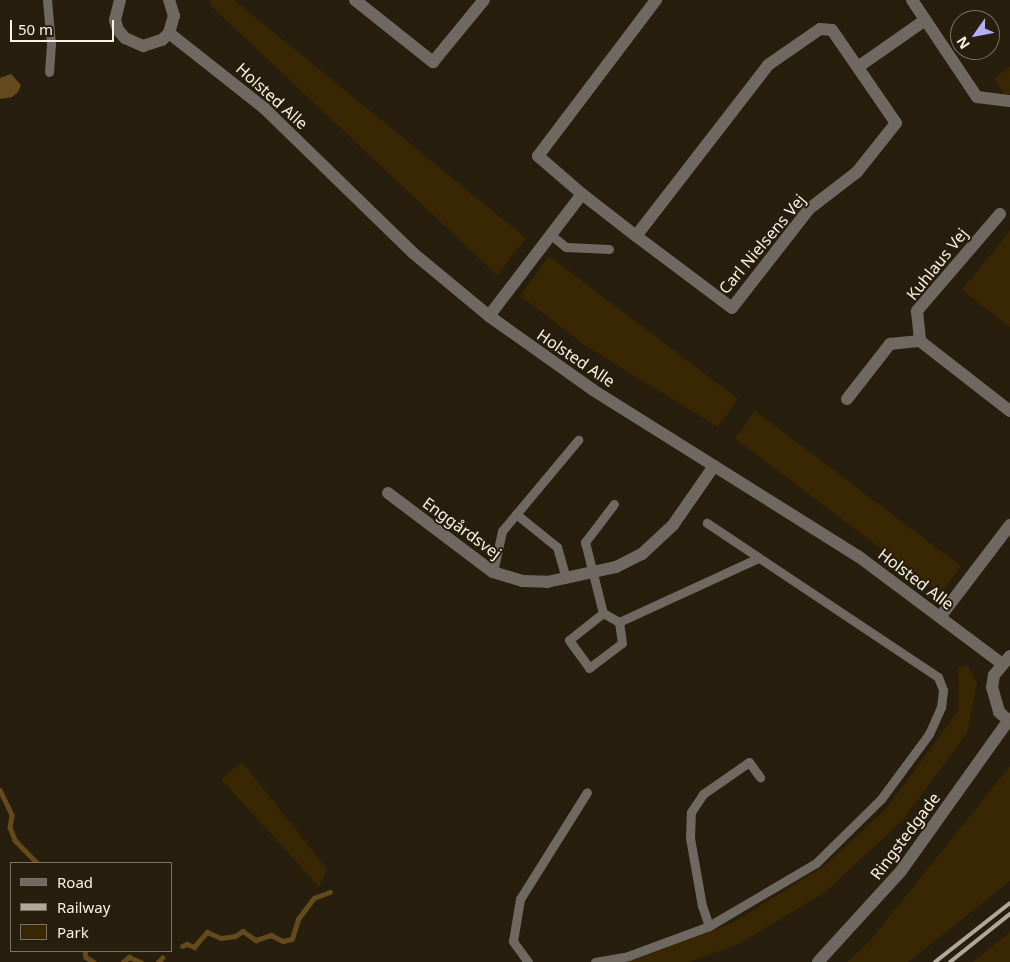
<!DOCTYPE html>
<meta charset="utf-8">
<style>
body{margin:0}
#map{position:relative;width:1010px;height:962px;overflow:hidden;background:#281e0e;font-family:"Noto Sans",sans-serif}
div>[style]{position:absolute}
.green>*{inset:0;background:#392704;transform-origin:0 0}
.water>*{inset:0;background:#644a1c}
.stream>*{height:4.5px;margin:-2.25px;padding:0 2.25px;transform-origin:2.25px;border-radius:2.25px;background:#644a1c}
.service>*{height:9px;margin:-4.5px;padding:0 4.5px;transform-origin:4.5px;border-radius:4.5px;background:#6f6961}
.minor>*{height:12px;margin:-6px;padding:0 6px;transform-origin:6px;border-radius:6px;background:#6f6961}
.tertiary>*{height:12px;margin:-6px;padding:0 6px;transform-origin:6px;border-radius:6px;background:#6f6961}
.rail>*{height:4px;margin:-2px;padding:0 2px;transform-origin:2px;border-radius:2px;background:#b0a89b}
span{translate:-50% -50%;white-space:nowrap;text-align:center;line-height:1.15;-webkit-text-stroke:4px #281e0e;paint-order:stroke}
.street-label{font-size:16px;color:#f8f1e6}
.legend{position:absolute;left:10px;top:862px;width:162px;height:90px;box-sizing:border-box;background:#281e0e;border:1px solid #7b7264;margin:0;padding:6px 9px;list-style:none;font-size:15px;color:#f8f1e6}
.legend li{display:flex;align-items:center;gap:10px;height:25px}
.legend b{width:25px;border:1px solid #7b7264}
.north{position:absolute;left:950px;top:10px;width:50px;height:50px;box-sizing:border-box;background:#281e0e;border:1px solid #7b7264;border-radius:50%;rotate:237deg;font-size:14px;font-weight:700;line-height:20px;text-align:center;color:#f8f1e6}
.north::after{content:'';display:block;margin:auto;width:18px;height:22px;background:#b6acf8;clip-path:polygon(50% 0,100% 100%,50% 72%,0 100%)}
.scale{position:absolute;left:10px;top:20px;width:104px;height:22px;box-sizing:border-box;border:2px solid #f8f1e6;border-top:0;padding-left:6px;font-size:15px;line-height:18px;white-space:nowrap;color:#f8f1e6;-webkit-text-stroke:4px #281e0e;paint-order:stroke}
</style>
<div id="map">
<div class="green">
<i style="clip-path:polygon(209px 0,234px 0,526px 238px,497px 275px,210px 5px)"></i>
<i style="clip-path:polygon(1010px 67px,1010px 94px,1004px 94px,994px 78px)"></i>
<i style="clip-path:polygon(1010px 231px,1010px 327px,962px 290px)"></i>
<i style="clip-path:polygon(549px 256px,738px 399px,718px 427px,586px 346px,520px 296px)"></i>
<i style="left:755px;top:411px;width:258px;height:34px;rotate:37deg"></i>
<i style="clip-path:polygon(967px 665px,977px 683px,967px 733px,903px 820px,824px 893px,739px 944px,689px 962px,619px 962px,647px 955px,734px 922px,824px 866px,885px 810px,959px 710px,958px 667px)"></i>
<i style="clip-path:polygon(242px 762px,327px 869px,319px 887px,221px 779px)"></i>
<i style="clip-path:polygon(1010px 766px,1010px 881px,908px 962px,847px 962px,868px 943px)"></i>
<i style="clip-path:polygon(1010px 932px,1010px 962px,973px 962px)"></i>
</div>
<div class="water">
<i style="clip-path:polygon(11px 74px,21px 85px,18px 92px,12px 97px,0 99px,0 78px)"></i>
</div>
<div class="stream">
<i style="left:0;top:790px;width:28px;rotate:64deg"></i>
<i style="left:12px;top:815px;width:12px;rotate:99deg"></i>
<i style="left:10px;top:827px;width:14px;rotate:69deg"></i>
<i style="left:15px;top:840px;width:32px;rotate:46deg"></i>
<i style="left:182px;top:946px;width:5px;rotate:-22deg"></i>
<i style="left:187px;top:944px;width:8px;rotate:23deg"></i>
<i style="left:194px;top:947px;width:20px;rotate:-49deg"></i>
<i style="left:207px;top:932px;width:15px;rotate:23deg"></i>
<i style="left:221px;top:938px;width:14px;rotate:-8deg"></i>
<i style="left:235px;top:936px;width:9px;rotate:-32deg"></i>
<i style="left:243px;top:931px;width:16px;rotate:35deg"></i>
<i style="left:256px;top:940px;width:16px;rotate:-18deg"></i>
<i style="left:271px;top:935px;width:13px;rotate:27deg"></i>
<i style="left:283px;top:941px;width:9px;rotate:-13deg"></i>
<i style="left:292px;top:939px;width:21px;rotate:-73deg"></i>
<i style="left:298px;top:919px;width:26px;rotate:-53deg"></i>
<i style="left:314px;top:898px;width:17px;rotate:-21deg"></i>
<i style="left:85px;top:951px;width:6px;rotate:81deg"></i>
<i style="left:86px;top:957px;width:9px;rotate:32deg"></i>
<i style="left:123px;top:962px;width:8px;rotate:-40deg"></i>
<i style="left:129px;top:957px;width:13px;rotate:23deg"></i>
<i style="left:158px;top:962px;width:6px;rotate:-45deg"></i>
</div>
<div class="service">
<i style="left:47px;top:0;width:44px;rotate:84.8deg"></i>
<i style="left:51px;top:44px;width:28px;rotate:94deg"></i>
<i style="left:551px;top:235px;width:19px;rotate:39deg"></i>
<i style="left:566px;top:247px;width:43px;rotate:2.7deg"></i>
<i style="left:614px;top:504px;width:48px;rotate:127.3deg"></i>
<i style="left:585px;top:542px;width:73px;rotate:75.8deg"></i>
<i style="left:603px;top:613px;width:18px;rotate:29deg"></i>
<i style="left:619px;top:622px;width:153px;rotate:-24.7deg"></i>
<i style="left:516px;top:514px;width:53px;rotate:38.8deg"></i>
<i style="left:557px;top:547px;width:33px;rotate:74deg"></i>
<i style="left:493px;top:572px;width:42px;rotate:-77.6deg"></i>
<i style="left:502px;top:531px;width:119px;rotate:-50.1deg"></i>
<i style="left:603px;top:613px;width:43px;rotate:141.5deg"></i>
<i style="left:569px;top:640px;width:34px;rotate:54deg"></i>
<i style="left:589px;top:668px;width:41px;rotate:-37.1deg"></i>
<i style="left:622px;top:643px;width:21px;rotate:-98deg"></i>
<i style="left:709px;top:926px;width:21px;rotate:-109deg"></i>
<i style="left:702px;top:906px;width:69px;rotate:-100deg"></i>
<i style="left:690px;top:838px;width:26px;rotate:-88deg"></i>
<i style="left:691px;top:812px;width:22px;rotate:-56deg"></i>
<i style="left:703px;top:794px;width:56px;rotate:-34.8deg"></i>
<i style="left:749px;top:762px;width:19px;rotate:54deg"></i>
<i style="left:528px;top:962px;width:26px;rotate:-126deg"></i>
<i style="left:513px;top:941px;width:43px;rotate:-80.5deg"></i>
<i style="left:520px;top:899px;width:126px;rotate:-57.9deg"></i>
<i style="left:595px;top:962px;width:34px;rotate:-10deg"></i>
<i style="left:628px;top:956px;width:86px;rotate:-20.3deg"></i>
<i style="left:709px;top:926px;width:124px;rotate:-30.5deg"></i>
<i style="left:816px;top:863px;width:91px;rotate:-44.6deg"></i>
<i style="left:881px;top:799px;width:81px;rotate:-53.6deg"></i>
<i style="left:929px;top:734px;width:30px;rotate:-66deg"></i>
<i style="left:941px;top:707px;width:17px;rotate:-83deg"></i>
<i style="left:943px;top:690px;width:14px;rotate:-111deg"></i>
<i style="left:938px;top:677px;width:278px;rotate:-146.3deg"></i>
</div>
<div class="minor">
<i style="left:355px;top:0;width:100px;rotate:38.5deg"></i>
<i style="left:433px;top:62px;width:80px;rotate:-50.6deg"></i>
<i style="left:912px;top:0;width:117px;rotate:56.2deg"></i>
<i style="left:977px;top:97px;width:33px;rotate:7deg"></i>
<i style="left:858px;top:67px;width:82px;rotate:-35deg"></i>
<i style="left:1000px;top:214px;width:128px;rotate:130.6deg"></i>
<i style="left:917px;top:311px;width:30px;rotate:84deg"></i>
<i style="left:920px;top:341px;width:114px;rotate:37.9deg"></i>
<i style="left:636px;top:236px;width:216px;rotate:-52.3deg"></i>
<i style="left:768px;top:65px;width:63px;rotate:-34.7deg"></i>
<i style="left:820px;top:29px;width:12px;rotate:5deg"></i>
<i style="left:832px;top:30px;width:113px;rotate:55.5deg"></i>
<i style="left:896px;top:123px;width:63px;rotate:128.5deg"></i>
<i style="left:857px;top:172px;width:61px;rotate:142.4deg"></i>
<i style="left:809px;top:209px;width:125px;rotate:127.9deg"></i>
<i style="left:732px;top:308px;width:120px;rotate:-143.1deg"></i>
<i style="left:636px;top:236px;width:68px;rotate:-142.1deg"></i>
<i style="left:582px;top:194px;width:58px;rotate:-139.2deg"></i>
<i style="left:538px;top:156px;width:196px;rotate:-52.9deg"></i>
<i style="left:489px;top:316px;width:153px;rotate:-52.7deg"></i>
<i style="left:847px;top:399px;width:70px;rotate:-52deg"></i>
<i style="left:890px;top:344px;width:30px;rotate:-6deg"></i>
<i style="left:388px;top:493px;width:131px;rotate:37deg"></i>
<i style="left:493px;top:572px;width:31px;rotate:17deg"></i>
<i style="left:523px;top:581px;width:24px;rotate:2deg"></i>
<i style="left:547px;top:582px;width:71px;rotate:-12.3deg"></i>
<i style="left:616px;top:567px;width:29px;rotate:-27deg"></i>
<i style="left:642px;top:554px;width:42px;rotate:-43.1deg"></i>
<i style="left:673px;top:525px;width:72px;rotate:-55.2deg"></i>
<i style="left:940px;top:617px;width:116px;rotate:-52.7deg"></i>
</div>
<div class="tertiary">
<i style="left:120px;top:0;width:21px;rotate:104deg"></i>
<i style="left:115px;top:20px;width:10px;rotate:73deg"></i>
<i style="left:118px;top:30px;width:11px;rotate:49deg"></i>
<i style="left:125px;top:38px;width:20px;rotate:24deg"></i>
<i style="left:143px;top:46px;width:20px;rotate:-18deg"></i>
<i style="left:162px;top:40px;width:10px;rotate:-45deg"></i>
<i style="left:169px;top:33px;width:18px;rotate:-74deg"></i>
<i style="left:174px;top:16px;width:17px;rotate:-107deg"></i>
<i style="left:169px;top:33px;width:121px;rotate:38.3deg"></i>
<i style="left:264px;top:108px;width:208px;rotate:44.2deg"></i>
<i style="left:413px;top:253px;width:99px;rotate:39.7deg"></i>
<i style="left:489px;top:316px;width:128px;rotate:35.4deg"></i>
<i style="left:593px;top:390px;width:313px;rotate:32.1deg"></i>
<i style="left:858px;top:556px;width:179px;rotate:36.8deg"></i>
<i style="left:1010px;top:656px;width:25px;rotate:130deg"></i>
<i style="left:994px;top:675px;width:12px;rotate:99deg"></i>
<i style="left:992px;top:687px;width:26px;rotate:74deg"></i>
<i style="left:999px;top:712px;width:15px;rotate:42deg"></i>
<i style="left:818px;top:962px;width:123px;rotate:-47.6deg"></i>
<i style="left:901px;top:871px;width:184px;rotate:-54.5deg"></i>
</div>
<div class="rail">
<i style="left:935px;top:962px;width:95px;rotate:-38.2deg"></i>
<i style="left:950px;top:962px;width:77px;rotate:-38.7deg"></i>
</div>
<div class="street-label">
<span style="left:272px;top:96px;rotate:42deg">Holsted Alle</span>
<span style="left:762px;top:244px;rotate:-50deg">Carl Nielsens Vej</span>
<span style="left:937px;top:264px;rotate:-51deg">Kuhlaus Vej</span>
<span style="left:576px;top:358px;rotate:34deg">Holsted Alle</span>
<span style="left:462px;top:528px;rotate:36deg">Enggårdsvej</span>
<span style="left:916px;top:579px;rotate:37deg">Holsted Alle</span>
<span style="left:905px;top:836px;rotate:-53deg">Ringstedgade</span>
</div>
<ul class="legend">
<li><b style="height:6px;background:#6f6961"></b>Road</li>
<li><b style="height:6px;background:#b0a89b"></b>Railway</li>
<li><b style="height:14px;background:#392704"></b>Park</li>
</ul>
<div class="north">N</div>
<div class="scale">50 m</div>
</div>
